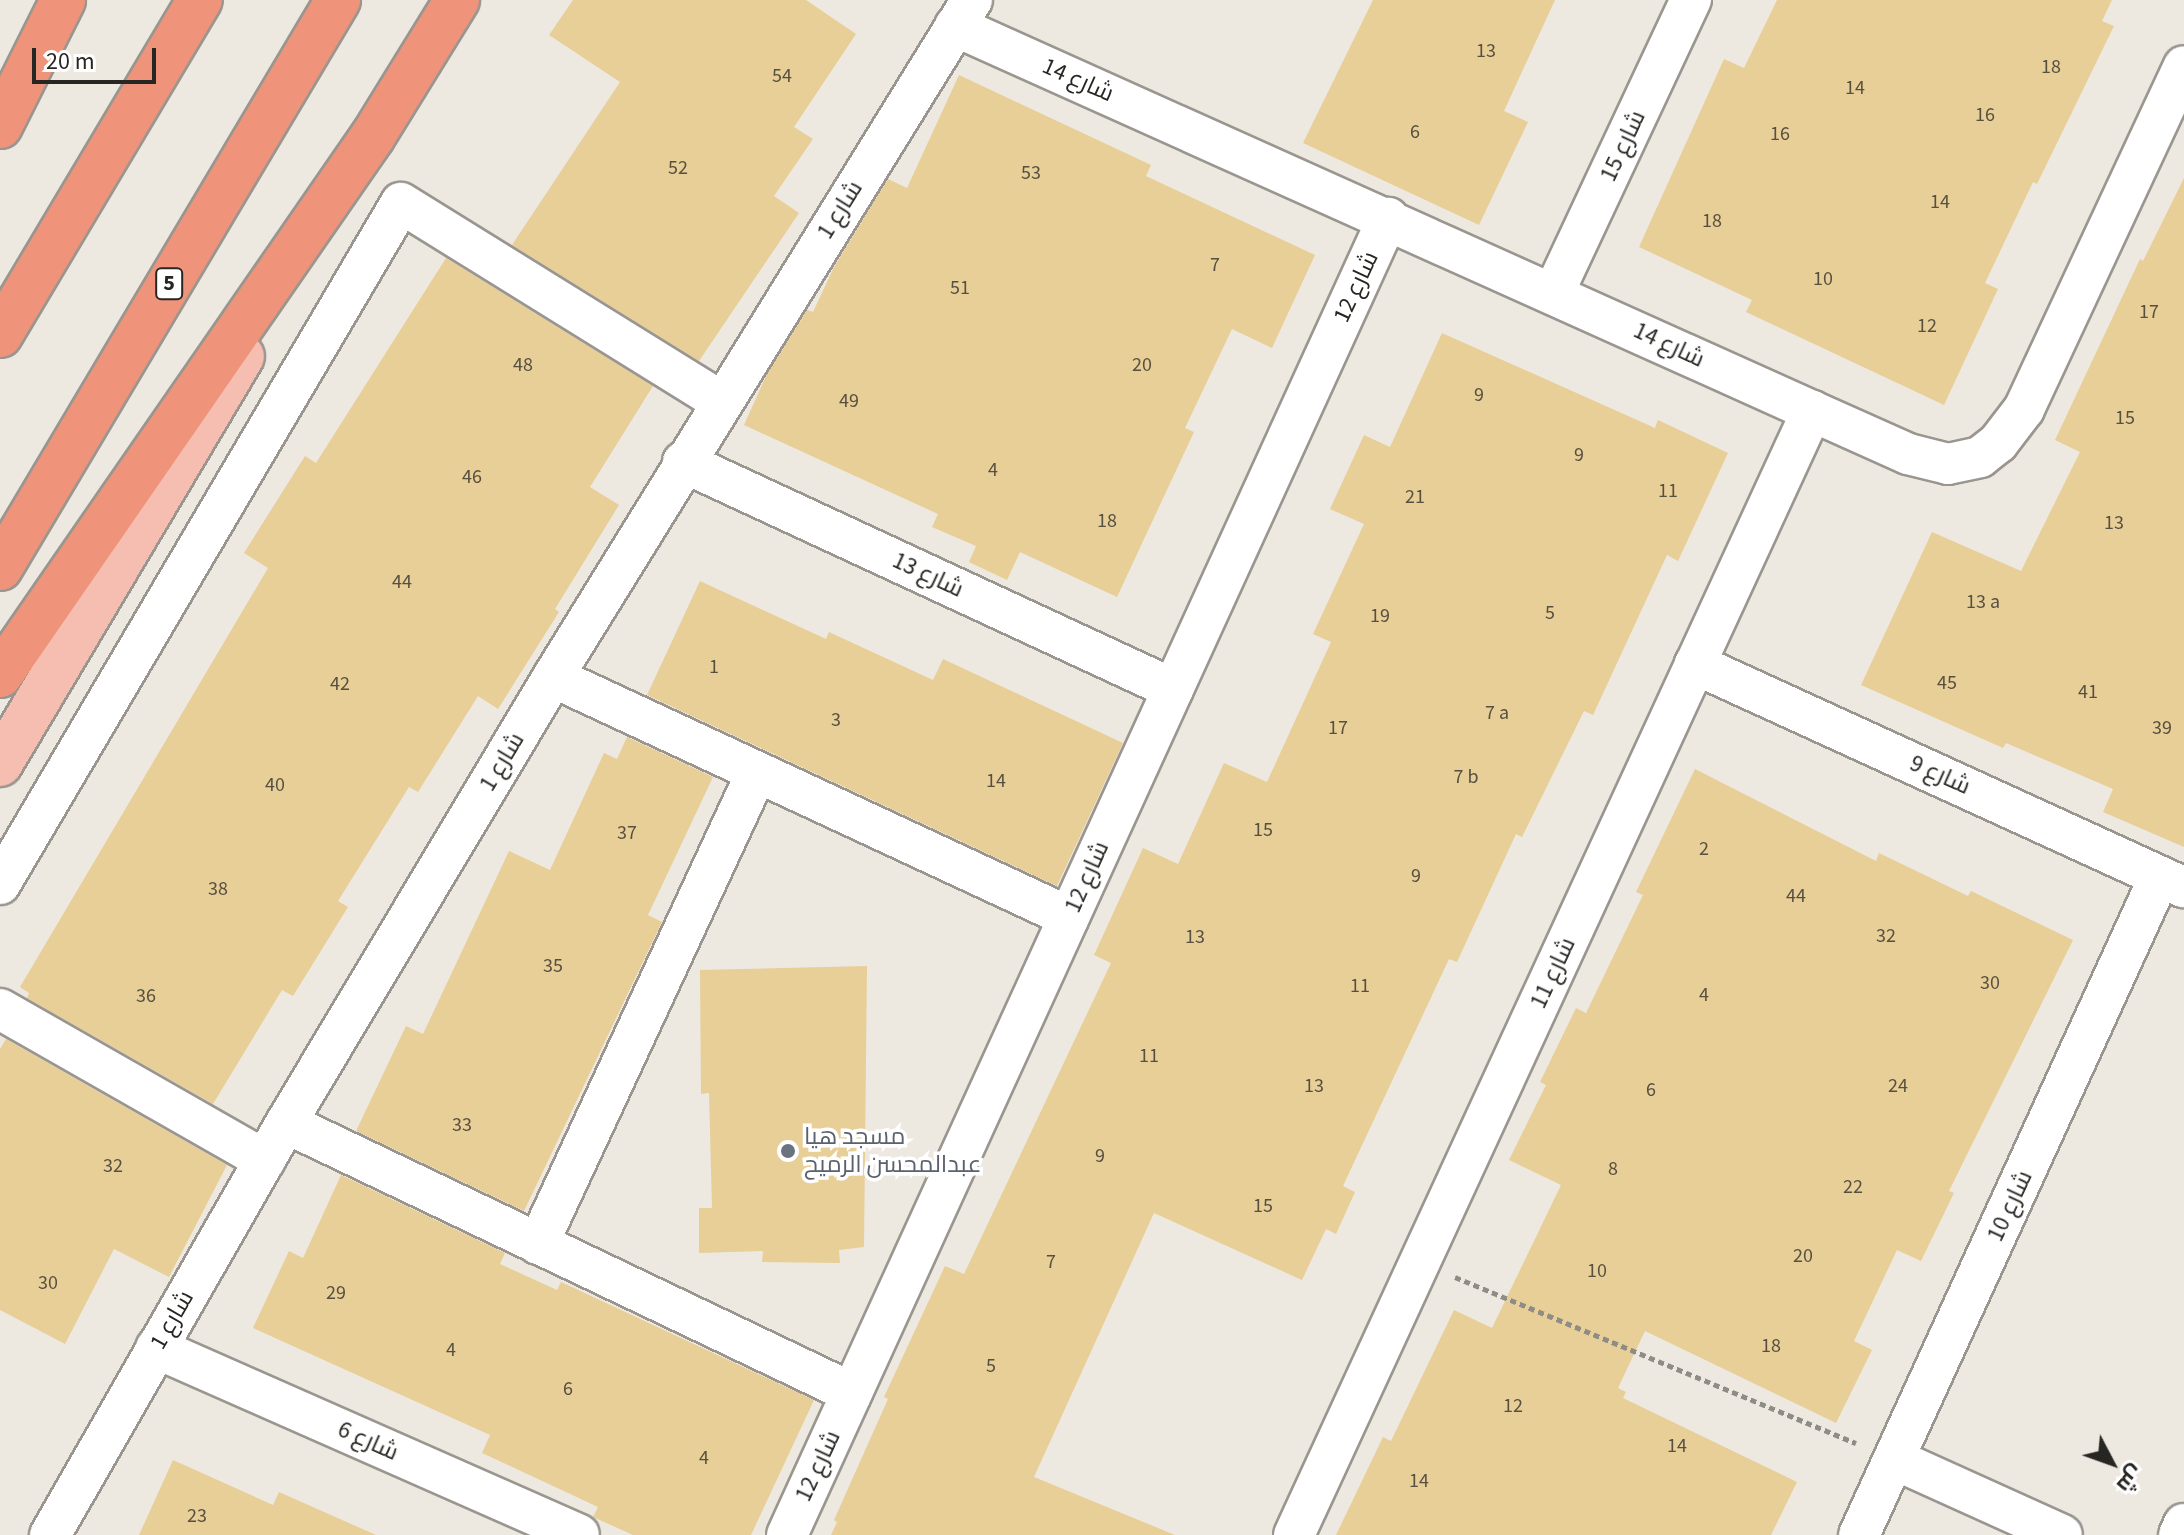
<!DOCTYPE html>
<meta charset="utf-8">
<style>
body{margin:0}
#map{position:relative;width:2184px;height:1535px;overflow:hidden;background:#ede9e1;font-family:"Source Sans 3",Cairo,sans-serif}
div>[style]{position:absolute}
.building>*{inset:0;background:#e8ce97}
.path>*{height:5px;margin-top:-2.5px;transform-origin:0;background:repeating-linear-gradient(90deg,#8f8c86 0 6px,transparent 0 10px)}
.roads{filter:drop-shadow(2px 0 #9a968f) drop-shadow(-2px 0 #9a968f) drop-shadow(0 2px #9a968f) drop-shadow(0 -2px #9a968f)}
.minor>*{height:40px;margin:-20px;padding:0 20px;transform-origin:20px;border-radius:20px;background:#fff}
.major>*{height:44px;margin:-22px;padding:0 22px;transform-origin:22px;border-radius:22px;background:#f5beb0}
.highway>*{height:44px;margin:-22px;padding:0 22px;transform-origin:22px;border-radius:22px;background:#ef937b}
.dots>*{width:22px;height:22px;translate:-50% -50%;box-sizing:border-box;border:4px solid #fff;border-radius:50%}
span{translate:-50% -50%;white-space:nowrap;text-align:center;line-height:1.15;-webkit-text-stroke:7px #fff;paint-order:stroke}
.number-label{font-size:20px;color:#575040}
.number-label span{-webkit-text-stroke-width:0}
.shield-label span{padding:2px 6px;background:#fff;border:2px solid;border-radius:6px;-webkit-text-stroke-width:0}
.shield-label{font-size:22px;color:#272623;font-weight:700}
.street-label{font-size:24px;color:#272623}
.worship-label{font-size:24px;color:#5b616d}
.left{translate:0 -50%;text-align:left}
.north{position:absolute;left:2072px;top:1423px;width:80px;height:80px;-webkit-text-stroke:6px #fff;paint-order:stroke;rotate:131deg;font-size:22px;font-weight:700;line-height:32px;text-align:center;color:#272623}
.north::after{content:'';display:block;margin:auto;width:28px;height:36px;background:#272623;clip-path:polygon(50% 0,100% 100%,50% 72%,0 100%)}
.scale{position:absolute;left:32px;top:48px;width:124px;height:36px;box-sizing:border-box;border:4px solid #272623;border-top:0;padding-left:10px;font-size:24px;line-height:28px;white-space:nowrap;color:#272623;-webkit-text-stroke:6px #fff;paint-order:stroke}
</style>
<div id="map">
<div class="building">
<i style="clip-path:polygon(573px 0,806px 0,856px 34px,794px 127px,813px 139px,774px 196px,799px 213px,699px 361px,512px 245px,620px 82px,549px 35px)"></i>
<i style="clip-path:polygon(1373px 0,1555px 0,1504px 111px,1528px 122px,1479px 225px,1303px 143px)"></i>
<i style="clip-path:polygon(1777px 0,2112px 0,2102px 21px,2114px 26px,2037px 184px,2033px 182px,1985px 283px,1998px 289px,1944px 405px,1746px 312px,1752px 300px,1639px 247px,1724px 59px,1744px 68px)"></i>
<i style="clip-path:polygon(959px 75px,1151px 165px,1146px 176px,1315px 255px,1272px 348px,1232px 329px,1185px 428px,1194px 432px,1117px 597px,1020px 552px,1007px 580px,969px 562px,976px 546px,932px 527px,938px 514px,744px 425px,766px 376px,807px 310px,813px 312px,834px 267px,888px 179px,907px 188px)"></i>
<i style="clip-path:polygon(2184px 178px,2184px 847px,2103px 812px,2113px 789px,2006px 743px,2003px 748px,1861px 685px,1932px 532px,2021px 571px,2080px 452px,2055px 440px,2140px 259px,2143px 261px)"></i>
<i style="clip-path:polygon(446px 258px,653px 386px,590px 487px,619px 505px,555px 609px,559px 612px,498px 709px,478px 696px,418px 792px,409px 787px,338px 901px,348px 907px,293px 996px,282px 990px,213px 1104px,27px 998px,29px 993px,20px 987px,268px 568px,244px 553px,305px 456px,316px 463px)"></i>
<i style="clip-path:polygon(1442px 333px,1655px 428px,1658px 420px,1728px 453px,1678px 561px,1667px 555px,1593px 715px,1584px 711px,1522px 837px,1516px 834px,1457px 962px,1449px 959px,1343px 1186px,1355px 1192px,1336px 1234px,1326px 1229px,1302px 1280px,1154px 1213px,1034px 1477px,1175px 1535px,831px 1535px,837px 1522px,834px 1520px,888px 1399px,884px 1397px,945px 1266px,964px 1274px,1111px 963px,1094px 955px,1143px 848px,1178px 864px,1224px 763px,1267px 782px,1331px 642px,1313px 634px,1364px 524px,1330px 509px,1364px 435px,1390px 447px)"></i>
<i style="clip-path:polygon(700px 581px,826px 639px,829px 632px,933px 680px,943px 659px,1123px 743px,1057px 886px,647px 695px)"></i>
<i style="clip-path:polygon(627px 737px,713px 777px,648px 915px,662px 922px,524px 1211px,356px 1131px,406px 1026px,423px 1034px,509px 851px,550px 870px,604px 753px,617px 759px)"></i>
<i style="clip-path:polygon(1695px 769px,1876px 861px,1879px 853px,1968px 896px,1971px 891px,2073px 940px,1949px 1191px,1954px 1193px,1921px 1261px,1897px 1250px,1854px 1341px,1872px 1350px,1836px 1423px,1645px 1331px,1618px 1388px,1626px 1392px,1623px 1398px,1797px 1482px,1771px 1535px,1336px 1535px,1383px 1437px,1391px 1441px,1454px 1310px,1492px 1328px,1561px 1185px,1509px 1160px,1546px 1085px,1540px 1082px,1576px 1008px,1586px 1013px,1643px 895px,1636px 892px)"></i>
<i style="clip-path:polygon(867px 966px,864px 1247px,839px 1250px,840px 1263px,762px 1262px,763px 1251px,699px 1253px,699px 1208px,712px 1208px,709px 1093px,701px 1094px,700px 970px)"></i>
<i style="clip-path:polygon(6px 1039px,227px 1165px,169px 1277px,114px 1249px,65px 1344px,0 1310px,0 1049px)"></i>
<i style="clip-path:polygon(341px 1175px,505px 1253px,500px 1264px,557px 1290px,561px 1282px,814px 1400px,751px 1535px,633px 1535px,593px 1517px,598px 1507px,482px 1453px,490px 1435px,253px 1328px,289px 1251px,303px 1258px)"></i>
<i style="clip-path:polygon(173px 1460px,273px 1505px,279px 1492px,376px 1535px,139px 1535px)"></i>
</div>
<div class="path">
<i style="left:1455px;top:1277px;width:434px;rotate:22.5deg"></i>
</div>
<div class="roads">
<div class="minor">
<i style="left:955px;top:26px;width:940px;rotate:24.19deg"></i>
<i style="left:1812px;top:411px;width:105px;rotate:24.1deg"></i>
<i style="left:1908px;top:454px;width:41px;rotate:14deg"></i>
<i style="left:1948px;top:464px;width:33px;rotate:-12deg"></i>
<i style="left:1980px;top:457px;width:23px;rotate:-38deg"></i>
<i style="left:1998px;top:443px;width:43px;rotate:-52.6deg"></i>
<i style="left:2024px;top:409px;width:378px;rotate:-65deg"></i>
<i style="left:1554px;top:292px;width:323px;rotate:-64.9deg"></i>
<i style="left:683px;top:462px;width:540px;rotate:24.86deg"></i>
<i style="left:1695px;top:664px;width:537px;rotate:24.56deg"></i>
<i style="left:553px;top:677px;width:569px;rotate:24.94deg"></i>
<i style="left:0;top:884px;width:790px;rotate:-59.51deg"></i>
<i style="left:401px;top:203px;width:375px;rotate:31.8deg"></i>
<i style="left:0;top:1009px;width:305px;rotate:29.7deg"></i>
<i style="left:286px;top:1123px;width:627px;rotate:25.5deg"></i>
<i style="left:538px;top:1244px;width:520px;rotate:-65.11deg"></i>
<i style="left:156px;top:1348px;width:462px;rotate:23.8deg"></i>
<i style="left:1894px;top:1459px;width:184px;rotate:24.3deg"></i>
<i style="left:50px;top:1535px;width:475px;rotate:-60.2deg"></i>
<i style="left:286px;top:1123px;width:520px;rotate:-59.09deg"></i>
<i style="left:553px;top:677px;width:796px;rotate:-58.25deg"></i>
<i style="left:787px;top:1535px;width:1448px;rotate:-65.47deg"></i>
<i style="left:1294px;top:1535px;width:1238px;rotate:-65.26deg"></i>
<i style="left:1859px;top:1535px;width:724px;rotate:-65.45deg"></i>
<i style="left:2179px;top:1535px;width:12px;rotate:-66deg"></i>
</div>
<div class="major">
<i style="left:0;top:764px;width:474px;rotate:-59.3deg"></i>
</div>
<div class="highway">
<i style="left:0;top:126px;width:141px;rotate:-63.4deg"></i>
<i style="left:0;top:335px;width:390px;rotate:-59.2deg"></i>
<i style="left:0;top:568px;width:661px;rotate:-59.24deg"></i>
<i style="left:0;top:675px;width:655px;rotate:-55.32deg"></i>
<i style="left:373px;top:136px;width:160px;rotate:-58.3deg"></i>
</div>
</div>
<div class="dots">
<i style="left:788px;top:1151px;background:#6b7280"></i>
</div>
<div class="number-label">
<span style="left:1486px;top:51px">13</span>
<span style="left:2051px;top:67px">18</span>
<span style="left:782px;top:76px">54</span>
<span style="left:1855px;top:88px">14</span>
<span style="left:1985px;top:115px">16</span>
<span style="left:1415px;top:132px">6</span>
<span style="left:1780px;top:134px">16</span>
<span style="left:678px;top:168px">52</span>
<span style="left:1031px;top:173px">53</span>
<span style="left:1940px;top:202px">14</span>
<span style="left:1712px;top:221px">18</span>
<span style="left:1215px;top:265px">7</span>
<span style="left:1823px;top:279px">10</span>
<span style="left:960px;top:288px">51</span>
<span style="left:2149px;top:312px">17</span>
<span style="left:1927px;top:326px">12</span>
<span style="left:523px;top:365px">48</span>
<span style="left:1142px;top:365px">20</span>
<span style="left:1479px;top:395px">9</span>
<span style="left:849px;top:401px">49</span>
<span style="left:2125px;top:418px">15</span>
<span style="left:1579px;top:455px">9</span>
<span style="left:993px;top:470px">4</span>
<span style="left:472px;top:477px">46</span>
<span style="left:1668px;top:491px">11</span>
<span style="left:1415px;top:497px">21</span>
<span style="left:1107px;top:521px">18</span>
<span style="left:2114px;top:523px">13</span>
<span style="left:402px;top:582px">44</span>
<span style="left:1983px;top:602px">13 a</span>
<span style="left:1550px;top:613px">5</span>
<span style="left:1380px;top:616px">19</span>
<span style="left:714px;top:667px">1</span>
<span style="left:1947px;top:683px">45</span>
<span style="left:340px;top:684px">42</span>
<span style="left:2088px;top:692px">41</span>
<span style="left:1497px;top:713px">7 a</span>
<span style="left:836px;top:720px">3</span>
<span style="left:1338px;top:728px">17</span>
<span style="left:2162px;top:728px">39</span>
<span style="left:1466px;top:777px">7 b</span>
<span style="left:996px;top:781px">14</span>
<span style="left:275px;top:785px">40</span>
<span style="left:1263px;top:830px">15</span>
<span style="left:627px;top:833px">37</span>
<span style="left:1704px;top:849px">2</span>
<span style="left:1416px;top:876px">9</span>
<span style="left:218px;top:889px">38</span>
<span style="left:1796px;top:896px">44</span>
<span style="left:1886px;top:936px">32</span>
<span style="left:1195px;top:937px">13</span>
<span style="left:553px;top:966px">35</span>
<span style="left:1990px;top:983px">30</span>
<span style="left:1360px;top:986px">11</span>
<span style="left:1704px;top:995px">4</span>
<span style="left:146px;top:996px">36</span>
<span style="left:1149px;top:1056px">11</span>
<span style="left:1314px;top:1086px">13</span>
<span style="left:1898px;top:1086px">24</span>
<span style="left:1651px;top:1090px">6</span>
<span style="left:462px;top:1125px">33</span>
<span style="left:1100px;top:1156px">9</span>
<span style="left:113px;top:1166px">32</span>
<span style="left:1613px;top:1169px">8</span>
<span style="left:1853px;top:1187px">22</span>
<span style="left:1263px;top:1206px">15</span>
<span style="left:1803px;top:1256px">20</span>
<span style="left:1051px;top:1262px">7</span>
<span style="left:1597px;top:1271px">10</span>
<span style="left:48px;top:1283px">30</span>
<span style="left:336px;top:1293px">29</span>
<span style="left:1771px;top:1346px">18</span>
<span style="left:451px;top:1350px">4</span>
<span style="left:991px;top:1366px">5</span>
<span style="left:568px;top:1389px">6</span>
<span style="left:1513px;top:1406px">12</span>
<span style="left:1677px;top:1446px">14</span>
<span style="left:704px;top:1458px">4</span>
<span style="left:1419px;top:1481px">14</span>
<span style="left:197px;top:1516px">23</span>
</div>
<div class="shield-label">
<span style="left:169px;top:284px">5</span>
</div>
<div class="street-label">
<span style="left:1078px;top:80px;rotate:24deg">شارع 14</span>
<span style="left:1623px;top:146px;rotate:-65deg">شارع 15</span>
<span style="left:840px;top:210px;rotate:-58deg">شارع 1</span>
<span style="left:1356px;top:287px;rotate:-65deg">شارع 12</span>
<span style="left:1669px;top:345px;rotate:25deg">شارع 14</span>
<span style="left:928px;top:575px;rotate:25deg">شارع 13</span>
<span style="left:502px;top:762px;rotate:-59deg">شارع 1</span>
<span style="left:1940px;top:775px;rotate:24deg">شارع 9</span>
<span style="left:1087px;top:877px;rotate:-66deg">شارع 12</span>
<span style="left:1553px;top:973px;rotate:-65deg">شارع 11</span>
<span style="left:2010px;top:1206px;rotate:-65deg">شارع 10</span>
<span style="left:172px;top:1320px;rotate:-60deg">شارع 1</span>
<span style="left:368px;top:1441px;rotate:24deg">شارع 6</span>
<span style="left:818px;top:1466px;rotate:-65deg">شارع 12</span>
</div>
<div class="worship-label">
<span class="left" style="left:804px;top:1151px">مسجد هيا<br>عبدالمحسن الرميح</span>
</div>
<div class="north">ش</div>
<div class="scale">20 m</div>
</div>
